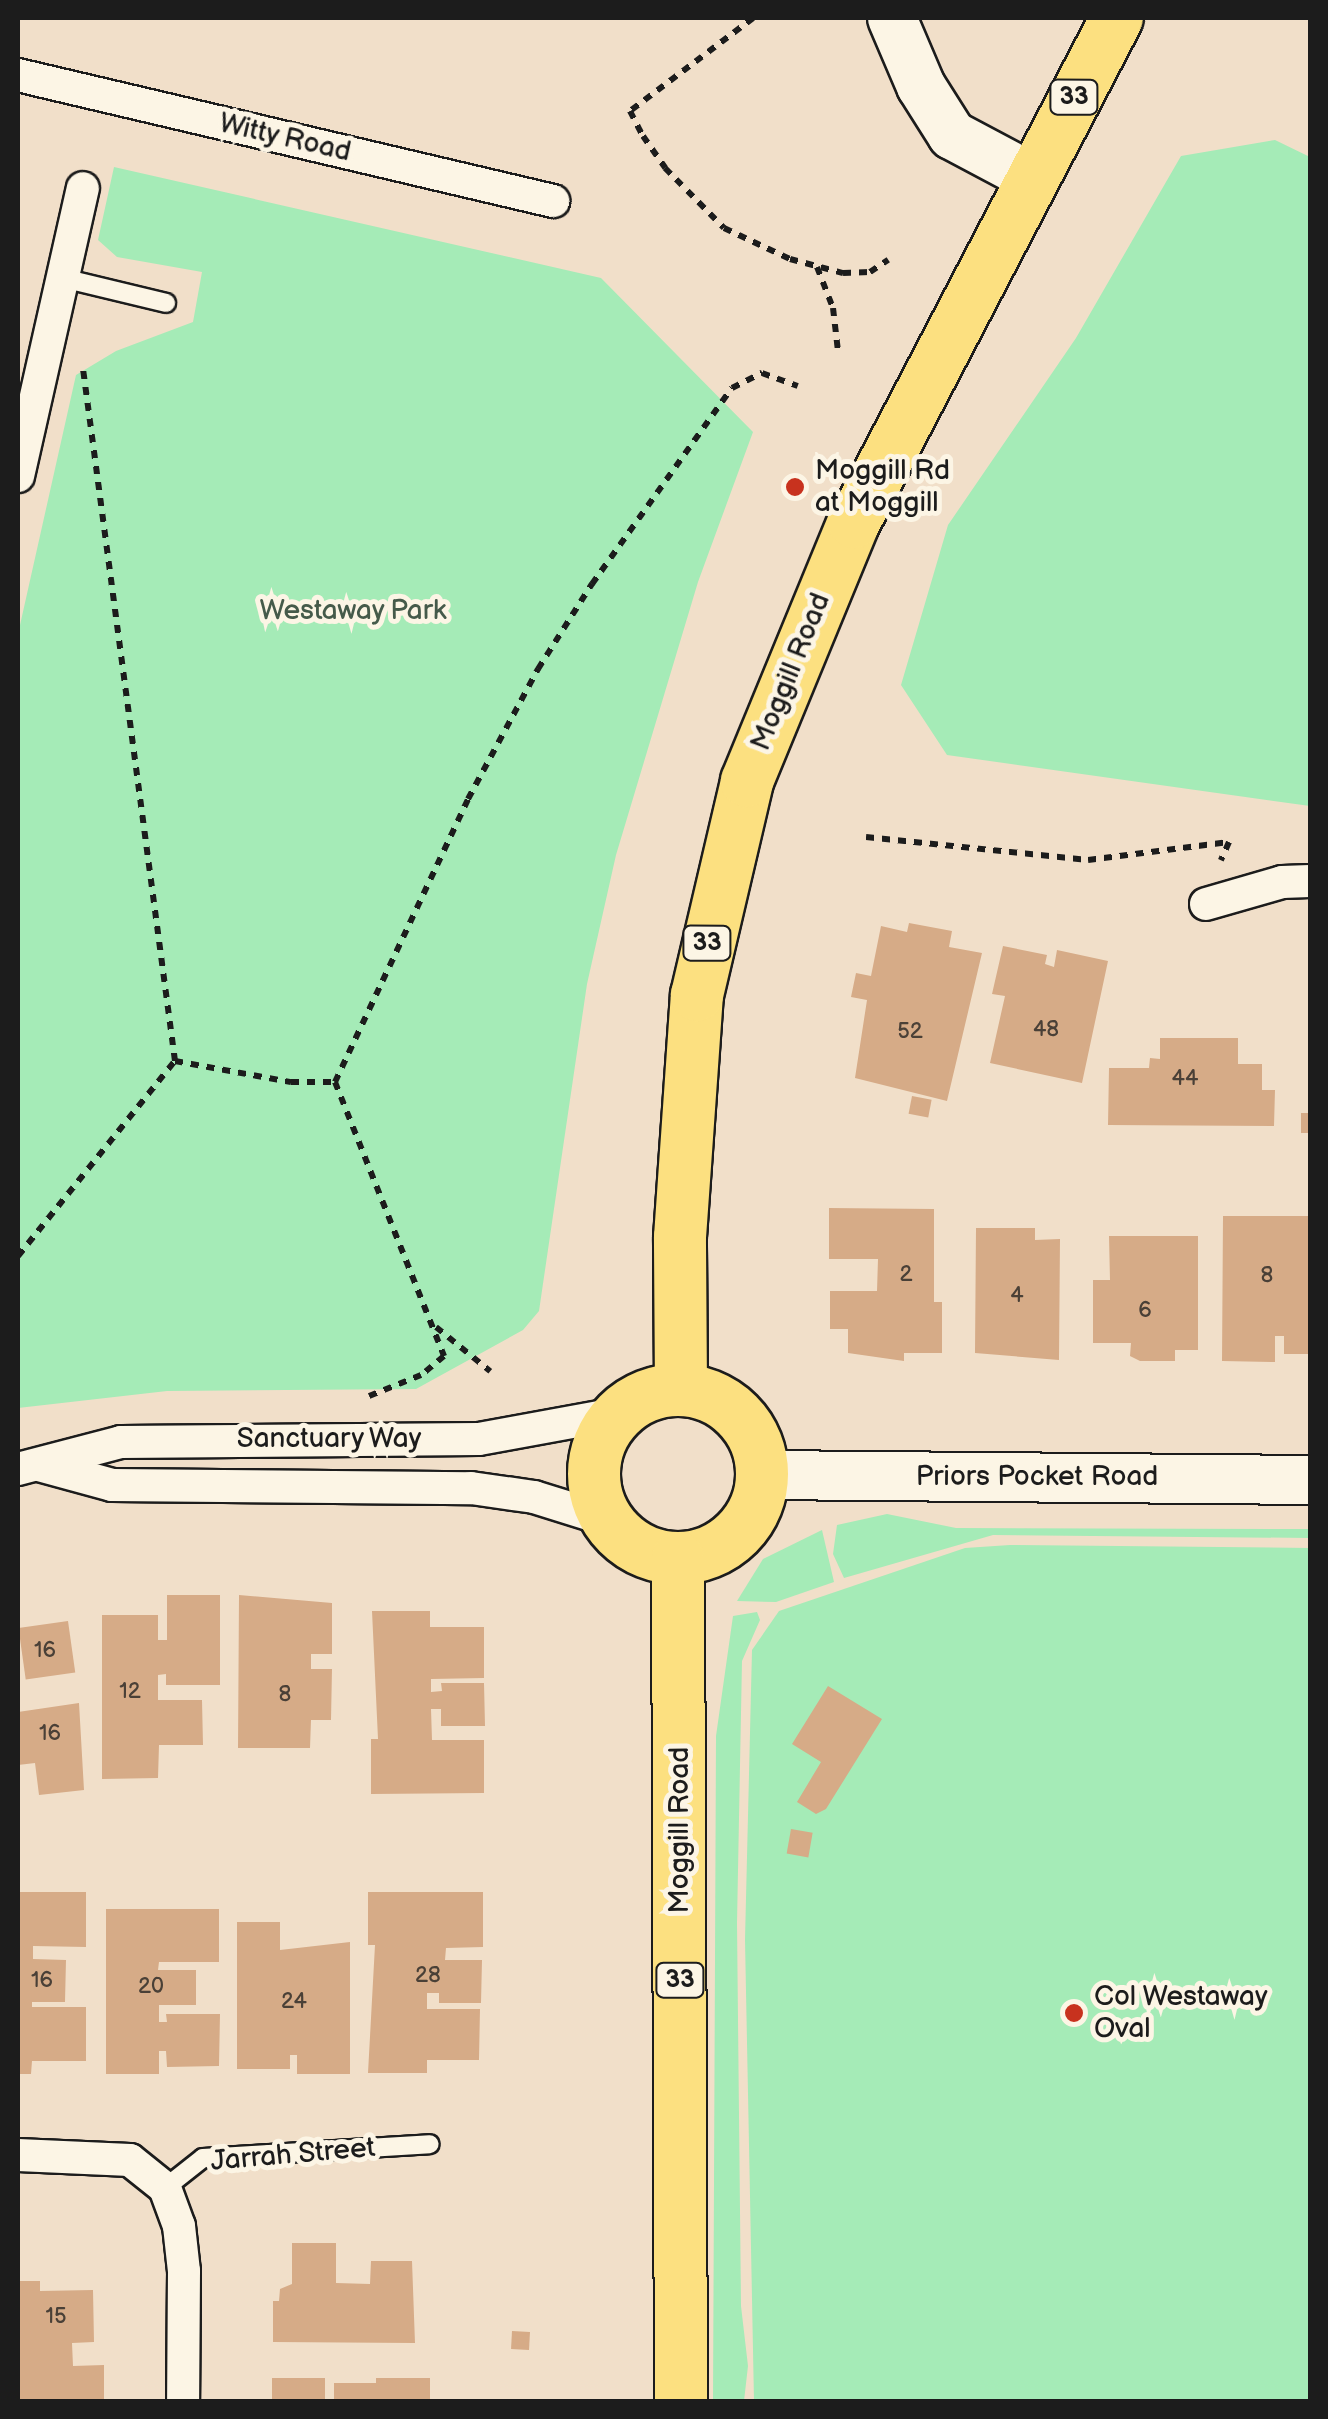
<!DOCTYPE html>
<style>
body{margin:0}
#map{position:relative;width:1328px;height:2419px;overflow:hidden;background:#f1dfc9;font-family:"Balsamiq Sans",sans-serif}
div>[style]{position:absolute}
.green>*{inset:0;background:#a5ebb7}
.building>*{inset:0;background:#d6ab87;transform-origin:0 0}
.path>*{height:6px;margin-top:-3px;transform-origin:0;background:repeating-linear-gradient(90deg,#1c1c1c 0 8px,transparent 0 16px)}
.roads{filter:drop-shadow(2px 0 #1c1c1c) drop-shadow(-2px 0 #1c1c1c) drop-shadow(0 2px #1c1c1c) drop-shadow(0 -2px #1c1c1c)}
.lane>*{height:18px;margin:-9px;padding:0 9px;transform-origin:9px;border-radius:9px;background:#fcf5e5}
.street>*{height:32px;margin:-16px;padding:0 16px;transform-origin:16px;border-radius:16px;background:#fcf5e5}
.secondary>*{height:48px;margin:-24px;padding:0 24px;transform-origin:24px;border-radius:24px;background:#fcf5e5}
.primary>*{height:52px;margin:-26px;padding:0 26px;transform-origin:26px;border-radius:26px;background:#fce080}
.primary>.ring{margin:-26px;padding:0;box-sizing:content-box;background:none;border:52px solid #fce080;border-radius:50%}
.dots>*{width:28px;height:28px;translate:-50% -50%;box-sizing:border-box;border:5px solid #fcf5e5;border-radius:50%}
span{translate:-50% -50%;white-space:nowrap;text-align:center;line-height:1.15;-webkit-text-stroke:10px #fcf5e5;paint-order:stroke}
.number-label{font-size:22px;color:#4a4037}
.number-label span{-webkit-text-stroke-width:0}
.shield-label span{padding:2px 8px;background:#fcf5e5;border:2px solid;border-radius:8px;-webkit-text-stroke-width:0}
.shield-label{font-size:25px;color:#1c1c1c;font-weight:700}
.street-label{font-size:28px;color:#1c1c1c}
.poi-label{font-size:28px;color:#1c1c1c}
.left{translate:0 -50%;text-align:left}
.park-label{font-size:28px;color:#455a4a}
.frame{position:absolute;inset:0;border:20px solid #1c1c1c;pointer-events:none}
</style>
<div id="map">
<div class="green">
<i style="clip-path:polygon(1275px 140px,1310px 157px,1310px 806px,947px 755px,901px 685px,948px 525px,1076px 338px,1181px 156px)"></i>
<i style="clip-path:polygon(114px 167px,601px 278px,753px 432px,698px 582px,616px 855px,587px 984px,539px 1311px,523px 1330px,416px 1389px,167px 1391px,18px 1408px,18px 634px,76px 375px,116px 351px,193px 322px,202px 272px,117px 257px,98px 240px)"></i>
<i style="clip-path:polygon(887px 1514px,956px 1528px,1310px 1529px,1310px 1538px,993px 1535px,844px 1578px,833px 1554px,837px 1525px)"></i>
<i style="clip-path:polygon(822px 1530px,834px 1582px,776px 1602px,737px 1601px,763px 1559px)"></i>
<i style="clip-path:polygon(1010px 1545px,1310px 1548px,1310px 2401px,754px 2401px,745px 1940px,752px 1650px,779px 1611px,965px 1548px)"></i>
<i style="clip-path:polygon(757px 1612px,760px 1620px,742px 1661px,737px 1923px,741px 2306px,748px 2366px,744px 2401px,713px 2401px,716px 1736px,733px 1616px)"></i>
</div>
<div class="building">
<i style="clip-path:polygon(909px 923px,952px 931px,949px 947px,982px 953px,947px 1101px,855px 1078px,867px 1000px,851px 997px,856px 973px,871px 976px,881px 926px,907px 932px)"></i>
<i style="clip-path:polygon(1003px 946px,1047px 955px,1045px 964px,1054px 967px,1057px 950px,1108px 961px,1082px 1083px,990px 1063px,1005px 996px,992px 994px)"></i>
<i style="clip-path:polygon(1160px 1038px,1238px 1038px,1238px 1064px,1262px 1064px,1262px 1090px,1275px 1090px,1274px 1126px,1108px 1125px,1109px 1068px,1149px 1068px,1150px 1058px,1160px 1059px)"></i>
<i style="left:912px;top:1096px;width:20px;height:18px;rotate:11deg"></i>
<i style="left:1301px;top:1113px;width:9px;height:20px"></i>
<i style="clip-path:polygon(829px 1208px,934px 1209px,934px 1302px,942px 1302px,942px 1353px,904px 1353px,904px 1361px,848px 1353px,848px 1329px,830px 1329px,830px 1291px,877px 1291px,878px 1259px,829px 1259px)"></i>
<i style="clip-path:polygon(1223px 1216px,1310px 1216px,1310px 1354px,1284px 1354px,1284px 1336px,1275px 1336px,1275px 1362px,1222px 1361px)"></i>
<i style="clip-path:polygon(976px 1228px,1035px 1228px,1035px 1240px,1060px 1239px,1059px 1360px,975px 1353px)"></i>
<i style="clip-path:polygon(1109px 1236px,1198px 1236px,1198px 1350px,1175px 1350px,1175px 1361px,1140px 1361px,1130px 1356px,1131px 1343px,1093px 1343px,1093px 1280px,1110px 1280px)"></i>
<i style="clip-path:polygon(167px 1595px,220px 1595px,220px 1685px,166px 1685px,166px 1674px,158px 1675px,158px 1700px,202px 1700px,203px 1745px,159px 1745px,158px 1778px,102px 1779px,102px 1615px,158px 1615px,158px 1640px,167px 1640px)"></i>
<i style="clip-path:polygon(239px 1595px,332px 1603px,332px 1654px,311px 1654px,311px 1669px,332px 1669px,331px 1720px,311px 1720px,310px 1748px,238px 1748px)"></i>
<i style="clip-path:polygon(372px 1611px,430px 1611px,430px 1627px,484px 1627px,484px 1678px,431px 1679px,431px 1692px,442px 1691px,441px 1683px,484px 1683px,485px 1726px,441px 1726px,441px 1709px,431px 1709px,432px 1740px,484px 1740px,484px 1793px,371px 1794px,371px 1739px,378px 1739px)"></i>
<i style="left:68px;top:1621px;width:52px;height:50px;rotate:82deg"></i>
<i style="clip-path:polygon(828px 1686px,882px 1719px,826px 1809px,816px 1814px,797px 1802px,821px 1762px,792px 1744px)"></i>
<i style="clip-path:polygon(79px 1703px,84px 1790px,39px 1795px,35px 1763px,18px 1765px,18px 1712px)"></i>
<i style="left:791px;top:1829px;width:22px;height:25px;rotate:10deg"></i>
<i style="clip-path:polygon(18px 1892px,86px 1892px,86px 1947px,33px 1946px,33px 1959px,66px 1960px,65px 2002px,32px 2002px,32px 2007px,86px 2007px,86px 2061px,32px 2061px,31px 2074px,18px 2074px)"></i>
<i style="clip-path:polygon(368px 1892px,483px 1892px,483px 1947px,446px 1948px,445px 1960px,482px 1960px,481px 2003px,439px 2003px,439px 1993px,427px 1993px,427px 2009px,480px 2009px,479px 2060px,427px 2060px,427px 2073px,368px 2073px,375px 1945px,368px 1945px)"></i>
<i style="clip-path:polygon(106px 1909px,219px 1909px,219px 1962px,159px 1962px,158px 1970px,196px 1970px,196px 2005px,159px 2005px,159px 2022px,167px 2022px,166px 2014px,220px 2014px,219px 2066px,167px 2067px,166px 2051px,159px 2051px,159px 2074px,106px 2074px)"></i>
<i style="clip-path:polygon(237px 1922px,280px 1922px,280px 1950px,350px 1942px,350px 2074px,297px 2074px,297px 2055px,290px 2055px,290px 2069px,237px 2069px)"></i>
<i style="clip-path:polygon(292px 2243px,336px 2243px,336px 2283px,370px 2284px,371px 2261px,412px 2261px,415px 2343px,273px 2342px,273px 2301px,279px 2301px,280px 2289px,292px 2284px)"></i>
<i style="clip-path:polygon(18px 2281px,40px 2281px,40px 2291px,93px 2290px,94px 2342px,72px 2343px,73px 2366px,104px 2365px,104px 2402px,18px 2402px)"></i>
<i style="left:512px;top:2331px;width:18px;height:18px;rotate:3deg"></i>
<i style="left:272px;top:2378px;width:53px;height:24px"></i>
<i style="clip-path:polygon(376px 2378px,430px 2378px,430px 2402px,334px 2402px,334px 2383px,376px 2383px)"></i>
</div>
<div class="path">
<i style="left:753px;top:18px;width:154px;rotate:142.9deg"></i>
<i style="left:630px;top:111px;width:28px;rotate:63deg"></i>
<i style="left:643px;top:136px;width:39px;rotate:55deg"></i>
<i style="left:665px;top:168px;width:84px;rotate:45.5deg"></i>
<i style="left:724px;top:228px;width:73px;rotate:25.2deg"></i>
<i style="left:790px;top:259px;width:55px;rotate:14.8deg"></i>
<i style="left:843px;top:273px;width:27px;rotate:-2deg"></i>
<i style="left:870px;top:272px;width:22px;rotate:-34deg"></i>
<i style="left:817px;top:267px;width:44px;rotate:68.7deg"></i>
<i style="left:833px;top:308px;width:43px;rotate:83.4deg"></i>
<i style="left:866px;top:837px;width:223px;rotate:5.9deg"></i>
<i style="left:1088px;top:860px;width:142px;rotate:-7.3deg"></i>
<i style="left:1229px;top:842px;width:20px;rotate:114deg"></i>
<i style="left:175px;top:1061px;width:118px;rotate:10.3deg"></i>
<i style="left:291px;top:1082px;width:44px"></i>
<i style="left:335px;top:1082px;width:313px;rotate:-64.8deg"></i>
<i style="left:468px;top:799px;width:148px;rotate:-61.7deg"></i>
<i style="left:538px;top:669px;width:101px;rotate:-57.6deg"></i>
<i style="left:592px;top:584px;width:241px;rotate:-54.5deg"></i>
<i style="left:732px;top:388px;width:34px;rotate:-27deg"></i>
<i style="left:762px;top:373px;width:38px;rotate:20deg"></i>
<i style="left:335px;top:1082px;width:295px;rotate:68.3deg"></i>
<i style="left:444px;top:1356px;width:30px;rotate:140deg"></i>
<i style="left:421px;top:1375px;width:56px;rotate:158deg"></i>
<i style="left:18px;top:1256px;width:250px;rotate:-51.2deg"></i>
<i style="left:175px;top:1061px;width:698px;rotate:-97.57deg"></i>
<i style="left:436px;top:1327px;width:70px;rotate:39.2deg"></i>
</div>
<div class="roads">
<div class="lane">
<i style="left:63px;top:278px;width:106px;rotate:13.6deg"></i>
<i style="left:165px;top:2188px;width:48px;rotate:-38.3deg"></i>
<i style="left:203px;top:2158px;width:227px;rotate:-3.5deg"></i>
</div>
<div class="street">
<i style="left:18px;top:75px;width:550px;rotate:13.25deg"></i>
<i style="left:18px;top:476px;width:295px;rotate:-77.3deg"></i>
<i style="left:1206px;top:904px;width:79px;rotate:-16.1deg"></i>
<i style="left:1282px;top:882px;width:28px;rotate:-2deg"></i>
<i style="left:39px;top:1465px;width:76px;rotate:15.3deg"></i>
<i style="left:112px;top:1485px;width:359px;rotate:0.5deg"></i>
<i style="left:471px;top:1488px;width:64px;rotate:8.1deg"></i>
<i style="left:534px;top:1497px;width:77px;rotate:17.3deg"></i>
<i style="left:18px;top:1469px;width:106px;rotate:-14.7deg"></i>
<i style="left:121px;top:1442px;width:358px;rotate:-0.5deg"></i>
<i style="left:479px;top:1439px;width:143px;rotate:-10.4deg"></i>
<i style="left:18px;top:2155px;width:112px;rotate:2.6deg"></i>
<i style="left:130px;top:2160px;width:45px;rotate:38.7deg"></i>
<i style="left:165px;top:2188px;width:40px;rotate:69.8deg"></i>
<i style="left:179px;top:2226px;width:45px;rotate:83.7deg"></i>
<i style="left:184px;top:2271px;width:131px;rotate:90.4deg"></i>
</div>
<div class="secondary">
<i style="left:892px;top:18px;width:74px;rotate:66.9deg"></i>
<i style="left:921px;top:86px;width:58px;rotate:57.7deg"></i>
<i style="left:952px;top:135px;width:89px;rotate:28deg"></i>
<i style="left:763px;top:1475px;width:547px;rotate:0.52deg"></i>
</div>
<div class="primary">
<i style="left:681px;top:1389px;width:152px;rotate:-90.4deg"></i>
<i style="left:680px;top:1237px;width:243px;rotate:-86deg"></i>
<i style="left:697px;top:995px;width:220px;rotate:-76.8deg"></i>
<i style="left:747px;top:781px;width:280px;rotate:-67.6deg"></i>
<i style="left:854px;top:522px;width:568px;rotate:-62.44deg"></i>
<i class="ring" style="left:594px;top:1390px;width:116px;height:116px"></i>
<i style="left:678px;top:1558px;width:844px;rotate:89.8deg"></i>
</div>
</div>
<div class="dots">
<i style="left:795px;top:487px;background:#c8321e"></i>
<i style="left:1074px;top:2013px;background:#c8321e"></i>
</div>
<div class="number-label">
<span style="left:1046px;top:1030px">48</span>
<span style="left:910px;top:1032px">52</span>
<span style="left:1185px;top:1079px">44</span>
<span style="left:906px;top:1275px">2</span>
<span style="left:1267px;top:1276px">8</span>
<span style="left:1017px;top:1296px">4</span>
<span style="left:1145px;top:1311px">6</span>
<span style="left:45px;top:1651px">16</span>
<span style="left:130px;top:1692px">12</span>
<span style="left:285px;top:1695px">8</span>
<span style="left:50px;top:1734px">16</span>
<span style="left:428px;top:1976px">28</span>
<span style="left:42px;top:1981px">16</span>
<span style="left:151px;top:1987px">20</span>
<span style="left:294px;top:2002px">24</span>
<span style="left:56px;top:2317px">15</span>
</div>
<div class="shield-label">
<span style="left:1074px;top:97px">33</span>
<span style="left:707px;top:943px">33</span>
<span style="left:680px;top:1980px">33</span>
</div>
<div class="street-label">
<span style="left:285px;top:138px;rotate:13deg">Witty Road</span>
<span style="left:791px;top:672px;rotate:-68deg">Moggill Road</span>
<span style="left:329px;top:1439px">Sanctuary Way</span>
<span style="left:1037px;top:1477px">Priors Pocket Road</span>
<span style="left:680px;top:1830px;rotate:-90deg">Moggill Road</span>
<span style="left:293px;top:2155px;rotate:-5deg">Jarrah Street</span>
</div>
<div class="poi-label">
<span class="left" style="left:815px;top:487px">Moggill Rd<br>at Moggill</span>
<span class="left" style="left:1094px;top:2013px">Col Westaway<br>Oval</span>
</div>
<div class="park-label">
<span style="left:353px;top:611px">Westaway Park</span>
</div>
<div class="frame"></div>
</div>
